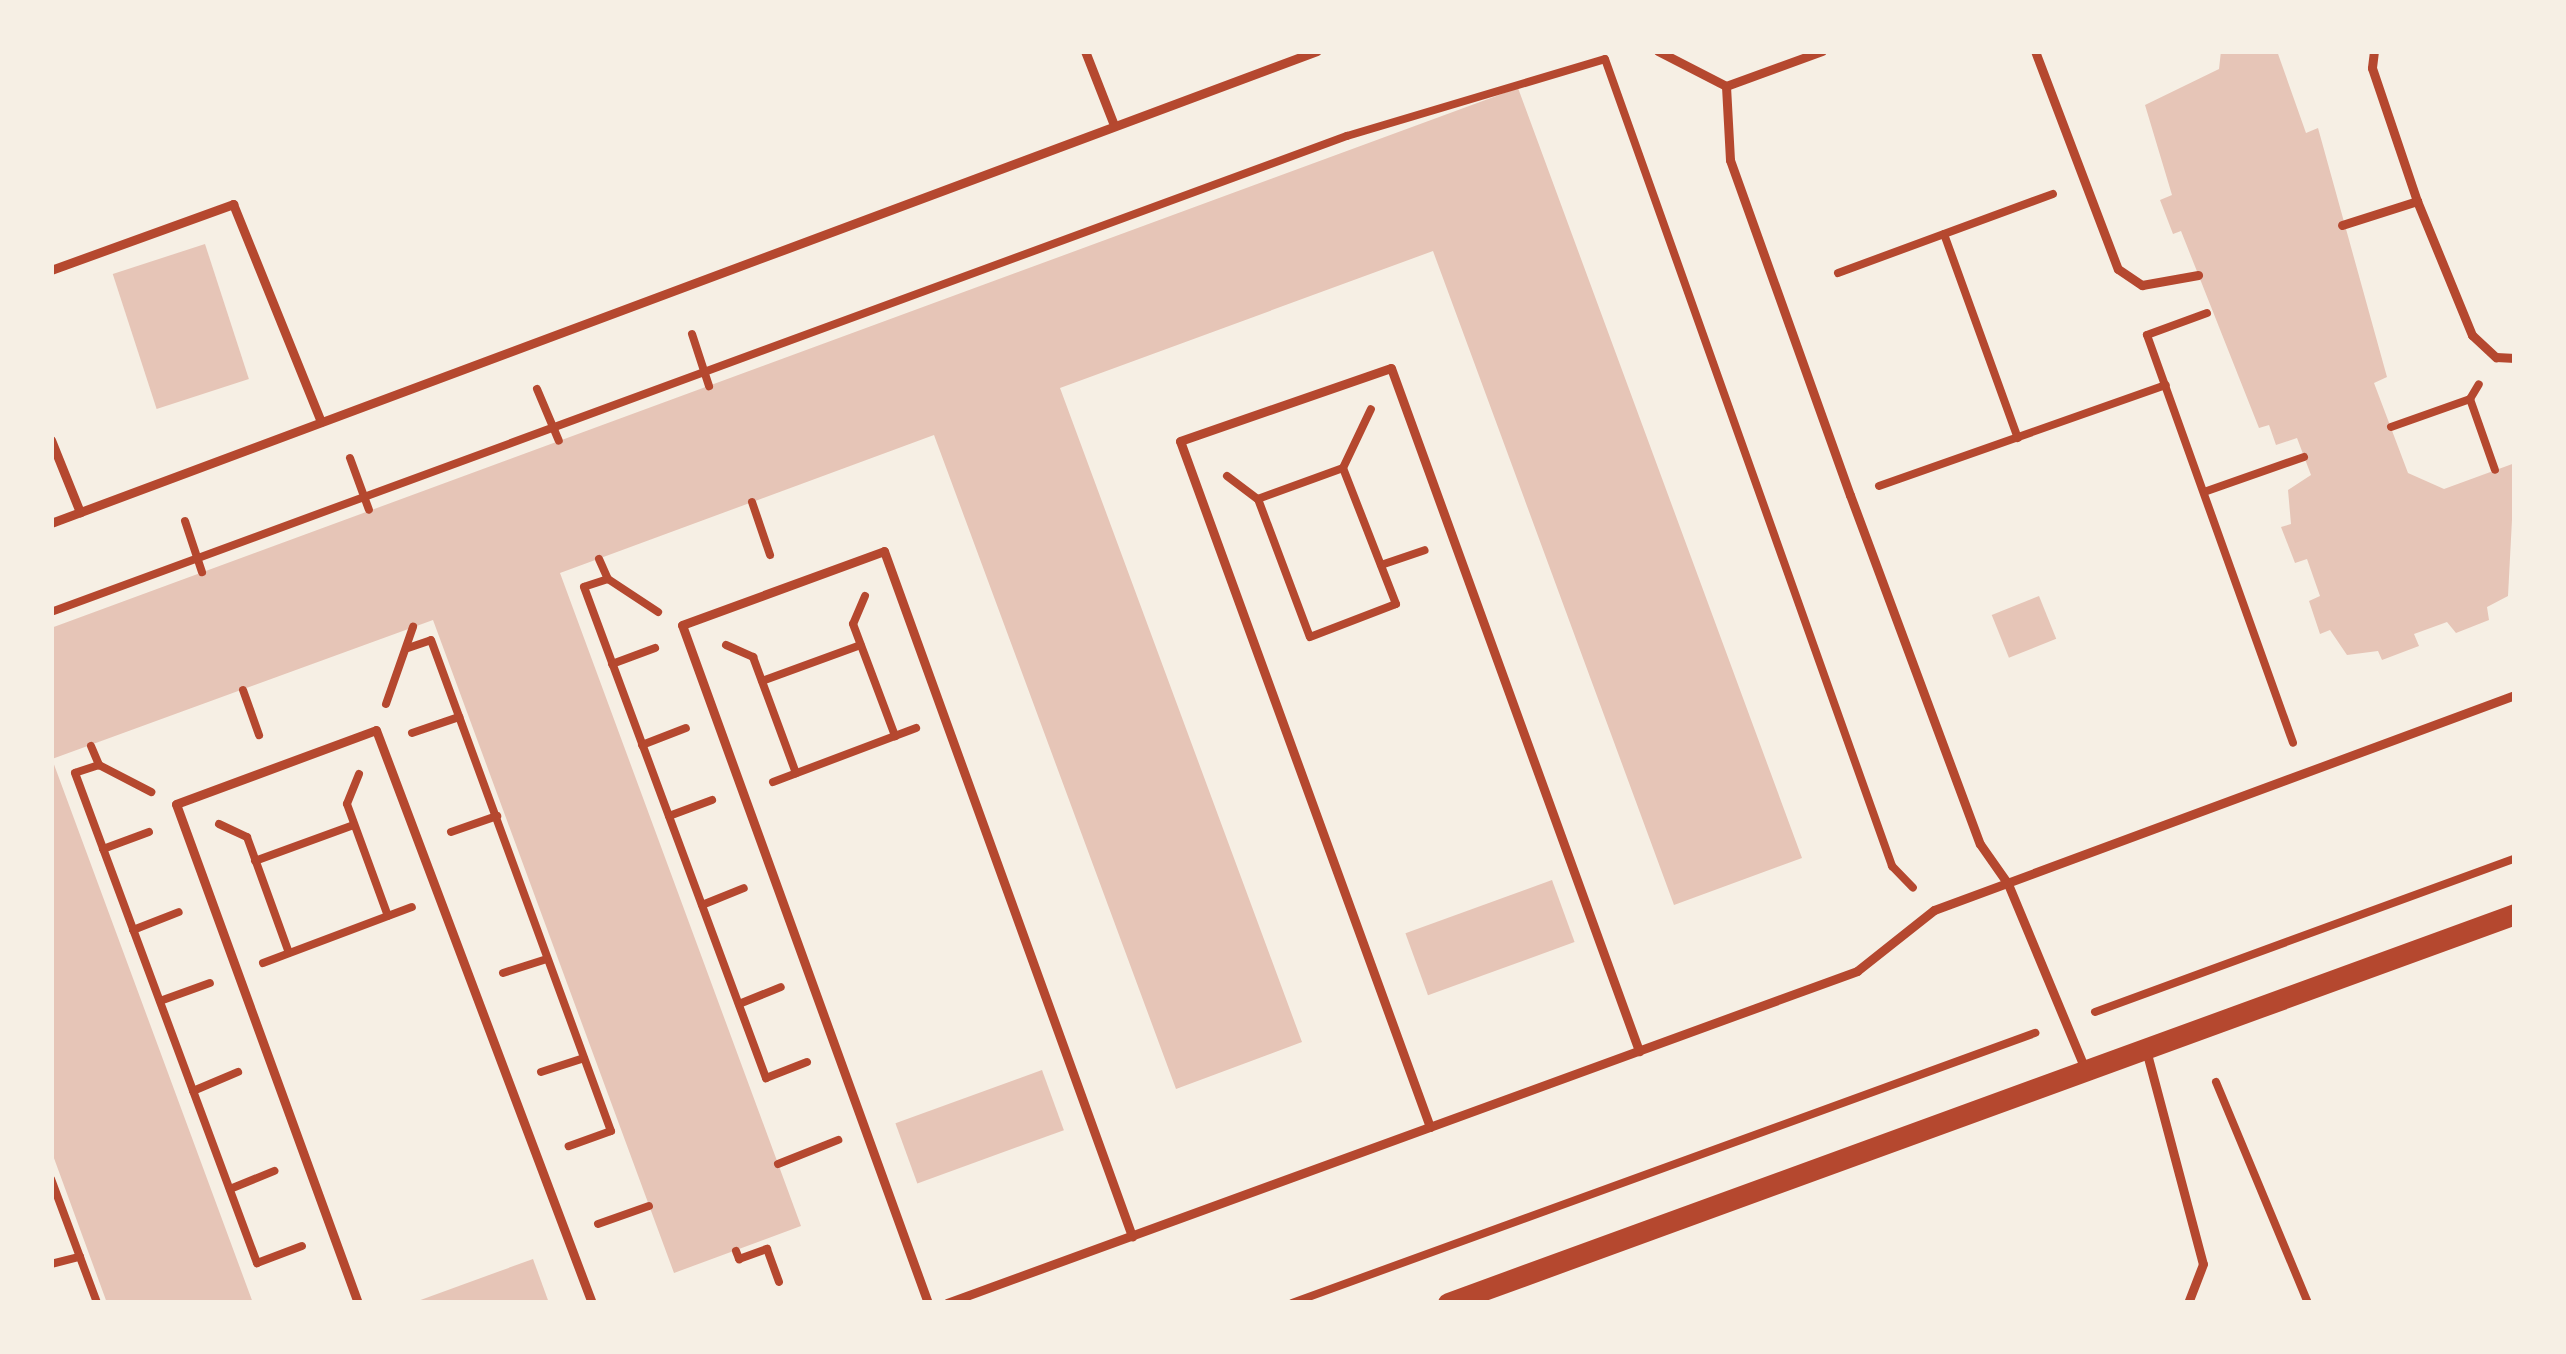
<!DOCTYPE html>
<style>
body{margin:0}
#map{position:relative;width:2566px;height:1354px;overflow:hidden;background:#f6efe4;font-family:"PT Sans",sans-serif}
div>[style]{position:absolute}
.building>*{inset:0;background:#e6c5b7;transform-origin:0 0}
.path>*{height:8px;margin:-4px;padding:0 4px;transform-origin:4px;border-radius:4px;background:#b5482f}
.service>*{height:9px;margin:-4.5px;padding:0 4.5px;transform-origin:4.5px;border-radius:4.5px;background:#b5482f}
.tertiary>*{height:21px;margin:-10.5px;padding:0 10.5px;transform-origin:10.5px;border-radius:10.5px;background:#b5482f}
span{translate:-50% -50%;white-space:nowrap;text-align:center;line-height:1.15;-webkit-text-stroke:12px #f6efe4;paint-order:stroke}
.frame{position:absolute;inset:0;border:54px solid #f6efe4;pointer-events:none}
</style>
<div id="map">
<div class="building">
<i style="clip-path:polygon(2221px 51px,2277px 51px,2306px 133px,2318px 128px,2387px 377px,2374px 383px,2408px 473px,2444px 489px,2515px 463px,2508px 596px,2487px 607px,2489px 620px,2456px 633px,2447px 622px,2414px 634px,2419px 646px,2382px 660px,2378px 651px,2347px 655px,2330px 630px,2320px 634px,2309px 601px,2320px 596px,2307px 559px,2295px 563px,2281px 527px,2291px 524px,2288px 490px,2311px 475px,2297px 438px,2276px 445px,2269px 425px,2259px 428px,2181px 231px,2173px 234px,2160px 200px,2172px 195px,2145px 105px,2219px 69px)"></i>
<i style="clip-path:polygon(1518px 88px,1802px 858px,1674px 905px,1433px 251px,1060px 388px,1302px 1042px,1176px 1089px,934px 435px,560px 573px,801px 1226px,674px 1273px,433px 620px,52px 759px,253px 1303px,107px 1303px,51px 1150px,51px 628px)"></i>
<i style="left:205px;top:244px;width:142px;height:97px;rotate:72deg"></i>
<i style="left:2039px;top:596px;width:46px;height:51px;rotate:68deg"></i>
<i style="left:1552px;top:880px;width:66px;height:156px;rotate:70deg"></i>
<i style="left:1042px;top:1070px;width:64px;height:156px;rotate:70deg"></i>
<i style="clip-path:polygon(533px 1259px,549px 1303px,415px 1303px,415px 1302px)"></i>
</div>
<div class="path">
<i style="left:1944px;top:234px;width:217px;rotate:70.1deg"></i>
<i style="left:1838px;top:273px;width:229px;rotate:-20.2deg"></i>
<i style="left:2207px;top:313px;width:64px;rotate:159.9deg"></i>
<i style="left:2147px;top:335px;width:433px;rotate:70.3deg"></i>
<i style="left:692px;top:334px;width:55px;rotate:71.9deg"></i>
<i style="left:537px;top:389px;width:56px;rotate:67.1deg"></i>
<i style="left:2470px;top:399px;width:75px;rotate:70.6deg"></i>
<i style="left:2391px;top:427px;width:84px;rotate:-19.5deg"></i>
<i style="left:2470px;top:399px;width:17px;rotate:-59deg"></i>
<i style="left:350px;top:458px;width:55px;rotate:69.9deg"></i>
<i style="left:1343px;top:468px;width:65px;rotate:-64.6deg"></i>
<i style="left:1227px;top:476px;width:39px;rotate:37deg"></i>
<i style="left:1258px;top:499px;width:147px;rotate:69.4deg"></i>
<i style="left:1310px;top:637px;width:92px;rotate:-21deg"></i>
<i style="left:1396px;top:604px;width:146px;rotate:-111.3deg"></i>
<i style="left:1343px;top:468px;width:90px;rotate:160deg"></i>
<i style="left:1879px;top:486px;width:304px;rotate:-19.4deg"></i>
<i style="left:2204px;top:492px;width:106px;rotate:-19.3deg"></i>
<i style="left:752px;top:502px;width:56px;rotate:71.2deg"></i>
<i style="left:185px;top:521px;width:54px;rotate:71.6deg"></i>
<i style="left:599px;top:559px;width:22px;rotate:66deg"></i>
<i style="left:608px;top:579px;width:60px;rotate:33.4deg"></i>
<i style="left:1381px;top:565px;width:46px;rotate:-18.8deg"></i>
<i style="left:608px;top:579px;width:25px;rotate:162deg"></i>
<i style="left:584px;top:587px;width:524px;rotate:69.66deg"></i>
<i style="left:766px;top:1078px;width:44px;rotate:-21.3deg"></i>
<i style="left:865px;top:596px;width:30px;rotate:113deg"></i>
<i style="left:853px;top:624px;width:120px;rotate:69.4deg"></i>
<i style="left:51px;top:612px;width:1381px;rotate:-20.17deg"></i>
<i style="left:1347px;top:136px;width:269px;rotate:-16.6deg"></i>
<i style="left:1605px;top:59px;width:857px;rotate:70.42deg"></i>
<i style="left:1892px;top:866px;width:30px;rotate:46deg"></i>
<i style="left:726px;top:645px;width:30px;rotate:24deg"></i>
<i style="left:753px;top:657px;width:124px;rotate:69.7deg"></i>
<i style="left:408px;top:648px;width:24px;rotate:-19deg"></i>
<i style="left:431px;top:640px;width:523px;rotate:69.87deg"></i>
<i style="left:611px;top:1131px;width:45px;rotate:160.3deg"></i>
<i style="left:612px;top:664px;width:46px;rotate:-20.4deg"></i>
<i style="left:762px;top:681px;width:105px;rotate:-20deg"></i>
<i style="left:243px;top:690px;width:48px;rotate:70.4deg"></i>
<i style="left:386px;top:704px;width:82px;rotate:-70.7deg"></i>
<i style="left:412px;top:733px;width:50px;rotate:-18.8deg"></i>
<i style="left:642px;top:745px;width:47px;rotate:-21.1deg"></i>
<i style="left:91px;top:746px;width:21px;rotate:67deg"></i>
<i style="left:99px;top:765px;width:59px;rotate:27.4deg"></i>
<i style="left:99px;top:765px;width:25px;rotate:162deg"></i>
<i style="left:75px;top:773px;width:523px;rotate:69.62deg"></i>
<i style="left:257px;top:1263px;width:48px;rotate:-20.7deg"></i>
<i style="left:359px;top:774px;width:32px;rotate:112deg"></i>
<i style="left:347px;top:804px;width:119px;rotate:69.9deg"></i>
<i style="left:773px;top:782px;width:153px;rotate:-20.7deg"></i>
<i style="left:669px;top:816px;width:46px;rotate:-20.4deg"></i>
<i style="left:219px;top:824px;width:31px;rotate:25deg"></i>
<i style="left:247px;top:837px;width:123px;rotate:70.1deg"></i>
<i style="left:451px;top:832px;width:49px;rotate:-19.2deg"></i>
<i style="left:103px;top:849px;width:49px;rotate:-20.3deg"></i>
<i style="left:255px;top:861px;width:105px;rotate:-20deg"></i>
<i style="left:702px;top:905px;width:45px;rotate:-22deg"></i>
<i style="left:133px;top:930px;width:49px;rotate:-21.4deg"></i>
<i style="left:263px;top:963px;width:159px;rotate:-20.6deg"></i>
<i style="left:503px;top:973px;width:46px;rotate:-17.7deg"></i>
<i style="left:160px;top:1001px;width:53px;rotate:-19.8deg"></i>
<i style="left:739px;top:1004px;width:45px;rotate:-22deg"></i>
<i style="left:2095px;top:1012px;width:447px;rotate:-20.1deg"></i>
<i style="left:541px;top:1072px;width:45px;rotate:-18deg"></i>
<i style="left:2216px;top:1082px;width:239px;rotate:67.4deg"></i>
<i style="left:193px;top:1091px;width:49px;rotate:-22.9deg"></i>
<i style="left:778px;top:1164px;width:65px;rotate:-21.8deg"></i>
<i style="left:51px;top:1179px;width:132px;rotate:69.6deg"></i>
<i style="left:230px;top:1189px;width:48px;rotate:-22.2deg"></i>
<i style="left:598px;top:1224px;width:54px;rotate:-19.4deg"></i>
<i style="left:736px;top:1251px;width:9px;rotate:69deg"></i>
<i style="left:739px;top:1259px;width:30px;rotate:-20deg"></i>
<i style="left:767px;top:1249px;width:35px;rotate:70deg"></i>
<i style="left:51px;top:1264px;width:30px;rotate:-14deg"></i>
<i style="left:1292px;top:1303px;width:791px;rotate:-19.97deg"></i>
</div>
<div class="service">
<i style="left:1085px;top:51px;width:79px;rotate:68.6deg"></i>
<i style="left:1658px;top:51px;width:76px;rotate:27.2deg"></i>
<i style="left:1726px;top:86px;width:74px;rotate:86.9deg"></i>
<i style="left:1730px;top:160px;width:356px;rotate:70.3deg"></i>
<i style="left:1850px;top:495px;width:372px;rotate:69.6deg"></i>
<i style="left:1980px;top:844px;width:49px;rotate:55deg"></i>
<i style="left:2008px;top:884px;width:200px;rotate:67.4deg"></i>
<i style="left:2035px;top:51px;width:233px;rotate:69.2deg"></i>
<i style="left:2118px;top:269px;width:29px;rotate:34deg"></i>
<i style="left:2142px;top:285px;width:57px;rotate:-10.1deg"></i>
<i style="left:2374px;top:51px;width:17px;rotate:97deg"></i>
<i style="left:2372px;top:68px;width:140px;rotate:71.3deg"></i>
<i style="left:2417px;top:201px;width:145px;rotate:67.7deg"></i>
<i style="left:2472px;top:335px;width:33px;rotate:43deg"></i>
<i style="left:2496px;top:357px;width:19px;rotate:3deg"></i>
<i style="left:1726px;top:86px;width:102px;rotate:-20deg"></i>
<i style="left:2342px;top:225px;width:79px;rotate:-17.7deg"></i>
<i style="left:51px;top:270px;width:194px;rotate:-19.9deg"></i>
<i style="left:233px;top:204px;width:235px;rotate:68deg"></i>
<i style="left:51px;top:440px;width:78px;rotate:68.1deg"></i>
<i style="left:51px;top:523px;width:1351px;rotate:-20.45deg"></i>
<i style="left:2146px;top:1050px;width:221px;rotate:75.1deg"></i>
<i style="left:2203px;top:1264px;width:42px;rotate:111deg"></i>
<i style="left:1430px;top:1127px;width:730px;rotate:-110.02deg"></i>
<i style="left:1180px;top:441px;width:223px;rotate:-19.1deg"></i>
<i style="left:1391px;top:368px;width:727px;rotate:70.04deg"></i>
<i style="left:358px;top:1303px;width:531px;rotate:-110.04deg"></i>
<i style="left:176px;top:804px;width:213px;rotate:-20.3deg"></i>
<i style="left:376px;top:730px;width:612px;rotate:69.35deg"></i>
<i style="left:928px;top:1303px;width:721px;rotate:-109.94deg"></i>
<i style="left:682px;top:625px;width:215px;rotate:-20.1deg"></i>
<i style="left:884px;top:551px;width:729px;rotate:70.1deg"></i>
<i style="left:947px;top:1303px;width:969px;rotate:-20.04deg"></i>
<i style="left:1857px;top:971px;width:98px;rotate:-38.4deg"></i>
<i style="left:1934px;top:910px;width:620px;rotate:-20.31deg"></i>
</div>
<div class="tertiary">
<i style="left:1448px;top:1303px;width:1136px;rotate:-20.03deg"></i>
</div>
<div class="frame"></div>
</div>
